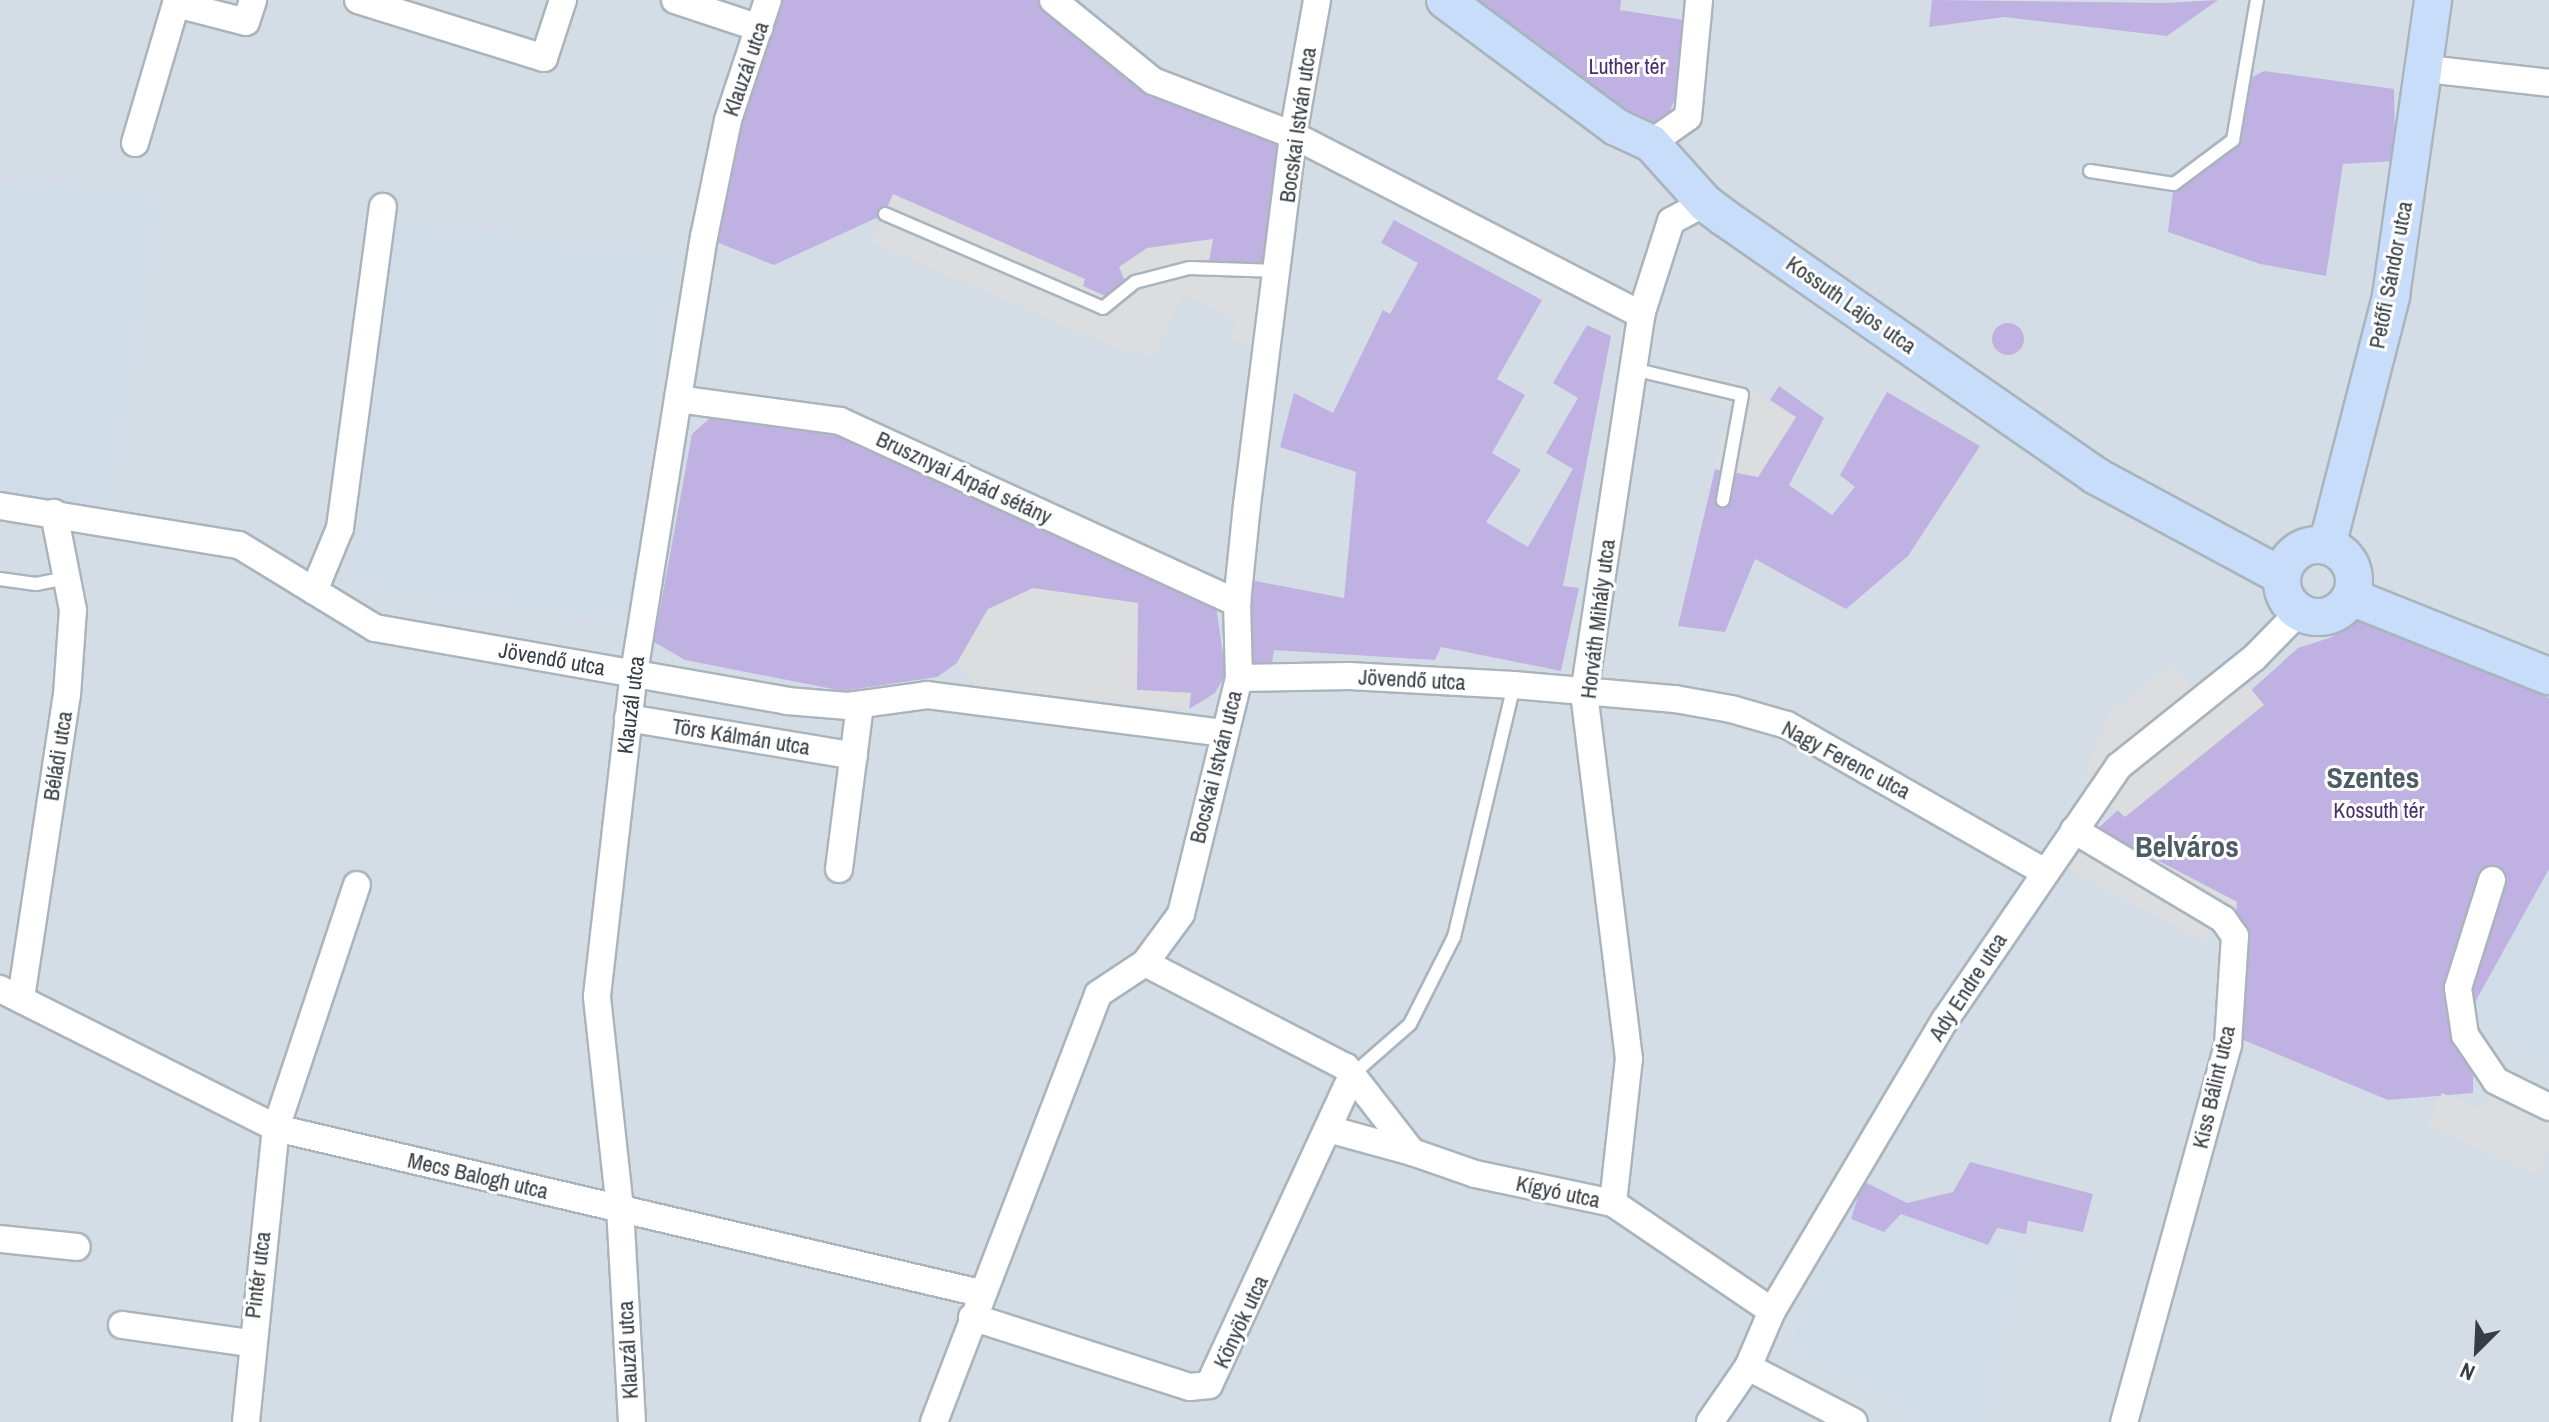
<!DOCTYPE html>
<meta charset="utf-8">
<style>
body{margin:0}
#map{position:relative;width:2549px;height:1422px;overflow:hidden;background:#e6ebf1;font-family:"Archivo Narrow",sans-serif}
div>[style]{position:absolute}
.residential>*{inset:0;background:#d4dde5;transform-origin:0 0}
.education>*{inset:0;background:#d1dce9;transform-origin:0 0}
.green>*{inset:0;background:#bfb2e2}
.round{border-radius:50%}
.parking>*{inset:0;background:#dbdddf}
.roads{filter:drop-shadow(2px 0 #a9b4bc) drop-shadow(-2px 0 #a9b4bc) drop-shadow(0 2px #a9b4bc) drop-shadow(0 -2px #a9b4bc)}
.lane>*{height:12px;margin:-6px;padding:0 6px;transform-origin:6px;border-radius:6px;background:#fff}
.street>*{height:26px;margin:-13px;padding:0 13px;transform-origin:13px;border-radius:13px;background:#fff}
.secondary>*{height:36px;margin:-18px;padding:0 18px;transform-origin:18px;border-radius:18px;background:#c8ddf9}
.secondary>.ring{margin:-18px;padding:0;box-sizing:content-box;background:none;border:36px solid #c8ddf9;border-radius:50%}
span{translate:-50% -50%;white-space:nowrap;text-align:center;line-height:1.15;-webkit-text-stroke:6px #fff;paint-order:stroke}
.park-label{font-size:22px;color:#4b2f6f}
.street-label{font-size:22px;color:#363e43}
.district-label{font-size:30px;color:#4e5c65;font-weight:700}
.north{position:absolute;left:2437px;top:1310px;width:80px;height:80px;-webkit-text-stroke:6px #fff;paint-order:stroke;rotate:204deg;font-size:22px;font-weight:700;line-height:32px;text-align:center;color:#363e43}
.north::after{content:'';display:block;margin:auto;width:28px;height:36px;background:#363e43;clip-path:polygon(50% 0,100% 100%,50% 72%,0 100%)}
</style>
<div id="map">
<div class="residential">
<i style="left:0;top:0;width:2549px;height:1422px"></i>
</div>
<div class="education">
<i style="clip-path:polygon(0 181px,160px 195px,109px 507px,0 494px)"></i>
<i style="left:396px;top:222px;width:279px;height:367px;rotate:7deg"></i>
<i style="clip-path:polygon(2547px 874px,2549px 875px,2549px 1067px,2479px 1023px,2474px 1004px)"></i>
<i style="clip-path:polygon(1863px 1181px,2024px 1248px,1983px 1422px,1931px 1422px,1786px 1349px)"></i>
</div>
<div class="green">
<i style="clip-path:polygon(768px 0,1053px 0,1153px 81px,1293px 135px,1279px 271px,1112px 299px,885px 214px,774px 265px,704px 237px)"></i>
<i style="clip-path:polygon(1445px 0,1621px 0,1620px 10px,1684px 20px,1683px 81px,1659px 135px)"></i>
<i style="clip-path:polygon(1932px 0,2165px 3px,2218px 0,2167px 36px,2004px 17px,1929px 27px)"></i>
<i style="clip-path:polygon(2264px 71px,2394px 89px,2395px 161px,2343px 164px,2326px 276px,2260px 264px,2168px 232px,2174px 184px,2233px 140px,2243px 82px)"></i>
<i style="clip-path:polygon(1394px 220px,1542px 300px,1497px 379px,1525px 395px,1492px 453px,1521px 470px,1486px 522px,1528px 547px,1573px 469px,1546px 453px,1578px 398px,1553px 383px,1587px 325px,1611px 336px,1563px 586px,1579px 588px,1561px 671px,1441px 647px,1435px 660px,1274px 650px,1270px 677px,1239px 678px,1240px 578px,1344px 598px,1356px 472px,1280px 447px,1294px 393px,1333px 413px,1383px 310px,1390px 314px,1418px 263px,1381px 243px)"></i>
<i class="round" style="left:1992px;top:323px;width:32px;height:32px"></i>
<i style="clip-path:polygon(1779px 386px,1824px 418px,1789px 485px,1832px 515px,1855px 487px,1840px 475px,1887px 392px,1980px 446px,1908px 556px,1846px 609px,1755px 559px,1725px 632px,1678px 626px,1715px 469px,1758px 476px,1796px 417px,1770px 400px)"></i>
<i style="clip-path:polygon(725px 405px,840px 421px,1216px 606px,1226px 674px,1215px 693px,1189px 709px,1191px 693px,1137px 690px,988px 609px,957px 663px,937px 677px,843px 691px,685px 660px,654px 642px,692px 434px)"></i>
<i style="clip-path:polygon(2349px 615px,2549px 698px,2549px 869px,2474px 1004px,2473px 1093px,2388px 1100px,2229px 1034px,2237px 902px,2097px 829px,2298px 648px,2332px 637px)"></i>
<i style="clip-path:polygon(1970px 1162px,2093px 1194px,2083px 1232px,2028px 1221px,2026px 1234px,1997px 1228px,1988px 1245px,1901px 1214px,1884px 1232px,1851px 1219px,1863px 1181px,1907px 1203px,1953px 1192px)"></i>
</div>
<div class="parking">
<i style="clip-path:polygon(893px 194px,1085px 279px,1083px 286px,1112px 299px,1127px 286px,1119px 267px,1147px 248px,1213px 239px,1208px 268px,1279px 271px,1268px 351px,1230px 337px,1237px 319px,1183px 295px,1154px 356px,1123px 351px,872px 242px)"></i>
<i style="clip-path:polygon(1660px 365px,1738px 382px,1796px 417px,1758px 477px,1715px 469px,1720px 437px,1730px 433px,1735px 408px,1658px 384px)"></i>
<i style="clip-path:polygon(1033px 588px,1138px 603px,1137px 690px,1191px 693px,1189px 709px,980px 688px,957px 663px,988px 609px)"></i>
<i style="clip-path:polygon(2172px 665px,2210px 707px,2246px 683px,2264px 705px,2125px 817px,2083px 780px,2109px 713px)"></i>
<i style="clip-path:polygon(2097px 829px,2237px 902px,2202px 941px,2068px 869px)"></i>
<i style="clip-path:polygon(2496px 1081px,2549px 1107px,2549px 1148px,2537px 1175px,2427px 1126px,2442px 1093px,2481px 1110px)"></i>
</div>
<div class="roads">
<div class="lane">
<i style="left:2090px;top:171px;width:85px;rotate:8.8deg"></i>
<i style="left:2174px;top:184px;width:74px;rotate:-36.7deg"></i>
<i style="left:2233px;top:140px;width:142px;rotate:-80.3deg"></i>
<i style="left:885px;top:214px;width:237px;rotate:23.3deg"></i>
<i style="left:1103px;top:308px;width:41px;rotate:-39.1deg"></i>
<i style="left:1135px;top:282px;width:56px;rotate:-14.5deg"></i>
<i style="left:1189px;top:268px;width:90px;rotate:1.9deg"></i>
<i style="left:1633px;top:369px;width:112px;rotate:13.4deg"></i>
<i style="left:1742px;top:395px;width:107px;rotate:100.3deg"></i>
<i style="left:0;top:579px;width:36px;rotate:8deg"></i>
<i style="left:36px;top:584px;width:32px;rotate:-11deg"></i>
<i style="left:1352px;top:1075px;width:77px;rotate:-41.3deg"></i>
<i style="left:1410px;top:1024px;width:97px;rotate:-63.2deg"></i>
<i style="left:1454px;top:937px;width:259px;rotate:-76.6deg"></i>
</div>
<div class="street">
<i style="left:358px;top:0;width:195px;rotate:17.3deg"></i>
<i style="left:544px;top:58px;width:61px;rotate:-71.9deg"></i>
<i style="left:675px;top:0;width:89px;rotate:18.4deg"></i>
<i style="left:1053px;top:0;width:129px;rotate:39deg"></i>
<i style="left:1153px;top:81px;width:150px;rotate:21.1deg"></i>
<i style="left:1293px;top:135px;width:392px;rotate:27.3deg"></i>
<i style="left:2427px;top:69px;width:123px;rotate:6.5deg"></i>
<i style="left:135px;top:143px;width:145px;rotate:-73.6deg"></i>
<i style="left:176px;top:4px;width:72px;rotate:14.4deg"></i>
<i style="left:246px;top:22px;width:23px;rotate:-72deg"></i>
<i style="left:1651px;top:143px;width:45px;rotate:-35.1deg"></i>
<i style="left:1688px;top:117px;width:118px;rotate:-84.6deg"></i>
<i style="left:678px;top:399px;width:163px;rotate:7.7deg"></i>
<i style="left:840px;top:421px;width:437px;rotate:24.6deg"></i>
<i style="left:0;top:506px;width:242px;rotate:9.3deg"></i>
<i style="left:239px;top:545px;width:159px;rotate:31.4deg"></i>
<i style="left:375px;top:628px;width:418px;rotate:10deg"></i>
<i style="left:787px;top:701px;width:61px;rotate:4.7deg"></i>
<i style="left:848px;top:706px;width:80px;rotate:-7.9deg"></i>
<i style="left:927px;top:695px;width:297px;rotate:7.3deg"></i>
<i style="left:314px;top:591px;width:68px;rotate:-67.6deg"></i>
<i style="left:340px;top:528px;width:324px;rotate:-82.4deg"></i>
<i style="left:1239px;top:678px;width:110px;rotate:-1deg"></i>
<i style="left:1349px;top:676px;width:165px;rotate:3.1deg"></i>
<i style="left:1514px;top:685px;width:162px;rotate:5deg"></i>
<i style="left:1675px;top:699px;width:57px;rotate:10.1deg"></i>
<i style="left:1731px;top:709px;width:58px;rotate:15.9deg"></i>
<i style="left:1787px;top:725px;width:295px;rotate:29.7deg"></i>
<i style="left:628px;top:718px;width:229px;rotate:9.5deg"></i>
<i style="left:2074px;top:830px;width:174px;rotate:30.9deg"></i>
<i style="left:2223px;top:919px;width:21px;rotate:55deg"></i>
<i style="left:2235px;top:936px;width:109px;rotate:93.7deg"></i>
<i style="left:2228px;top:1045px;width:391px;rotate:105.4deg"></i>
<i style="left:839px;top:869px;width:165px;rotate:-82.7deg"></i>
<i style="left:2492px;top:880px;width:113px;rotate:107.5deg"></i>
<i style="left:2458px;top:988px;width:48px;rotate:81.5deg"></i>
<i style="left:2465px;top:1035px;width:55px;rotate:56deg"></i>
<i style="left:2496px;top:1081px;width:59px;rotate:26.1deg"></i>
<i style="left:1145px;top:963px;width:226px;rotate:27.4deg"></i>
<i style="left:1346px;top:1067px;width:108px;rotate:52.2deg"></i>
<i style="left:1412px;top:1152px;width:67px;rotate:19.2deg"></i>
<i style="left:1475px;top:1174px;width:141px;rotate:11.9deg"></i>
<i style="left:1613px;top:1203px;width:192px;rotate:34.2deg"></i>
<i style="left:0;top:989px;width:309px;rotate:26.7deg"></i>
<i style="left:276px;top:1128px;width:723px;rotate:13.19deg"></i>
<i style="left:21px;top:998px;width:306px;rotate:-81.4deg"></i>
<i style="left:67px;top:695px;width:85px;rotate:-86deg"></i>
<i style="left:73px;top:610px;width:99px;rotate:-101.1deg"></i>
<i style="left:1328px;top:1129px;width:87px;rotate:15.3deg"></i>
<i style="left:1613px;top:1203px;width:145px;rotate:-83.7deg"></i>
<i style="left:1629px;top:1059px;width:368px;rotate:-97deg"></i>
<i style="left:1584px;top:694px;width:383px;rotate:-81.4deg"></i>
<i style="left:1641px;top:315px;width:99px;rotate:-72.3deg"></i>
<i style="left:1671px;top:221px;width:38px;rotate:-28deg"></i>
<i style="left:0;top:1239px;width:77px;rotate:5.9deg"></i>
<i style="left:972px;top:1317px;width:229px;rotate:17.8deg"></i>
<i style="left:1190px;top:1387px;width:19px;rotate:-6deg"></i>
<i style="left:1209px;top:1385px;width:341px;rotate:-65.2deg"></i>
<i style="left:122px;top:1325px;width:129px;rotate:8deg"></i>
<i style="left:1748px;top:1367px;width:119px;rotate:27.4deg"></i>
<i style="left:246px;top:1422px;width:296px;rotate:-84.2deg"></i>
<i style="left:276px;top:1128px;width:256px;rotate:-71.6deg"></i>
<i style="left:632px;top:1422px;width:213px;rotate:-93.2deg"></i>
<i style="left:620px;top:1209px;width:214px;rotate:-96.2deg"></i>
<i style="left:597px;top:996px;width:325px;rotate:-83.5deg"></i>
<i style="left:634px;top:673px;width:442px;rotate:-80.9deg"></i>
<i style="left:704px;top:237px;width:119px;rotate:-78.4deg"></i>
<i style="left:728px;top:120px;width:126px;rotate:-71.6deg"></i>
<i style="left:934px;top:1422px;width:458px;rotate:-69deg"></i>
<i style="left:1098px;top:994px;width:56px;rotate:-33.4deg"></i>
<i style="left:1145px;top:963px;width:61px;rotate:-53.7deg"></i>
<i style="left:1181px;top:914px;width:243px;rotate:-76.2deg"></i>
<i style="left:1239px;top:678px;width:75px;rotate:-91.5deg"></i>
<i style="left:1237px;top:603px;width:99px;rotate:-84.2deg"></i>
<i style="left:1247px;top:505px;width:373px;rotate:-82.9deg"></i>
<i style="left:1293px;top:135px;width:137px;rotate:-79.9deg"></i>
<i style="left:1710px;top:1422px;width:67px;rotate:-55.4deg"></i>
<i style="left:1748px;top:1367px;width:61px;rotate:-66.8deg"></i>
<i style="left:1772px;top:1311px;width:339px;rotate:-59.3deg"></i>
<i style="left:1945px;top:1020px;width:308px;rotate:-55.6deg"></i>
<i style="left:2119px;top:766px;width:173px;rotate:-38.7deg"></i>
<i style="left:2254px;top:658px;width:64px;rotate:-45.6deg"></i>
</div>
<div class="secondary">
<i style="left:1445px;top:0;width:213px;rotate:36.6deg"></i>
<i style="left:1616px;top:127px;width:38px;rotate:25deg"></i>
<i style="left:1651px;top:143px;width:81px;rotate:48deg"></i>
<i style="left:1705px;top:203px;width:25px;rotate:37deg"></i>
<i style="left:1725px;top:218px;width:452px;rotate:34.8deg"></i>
<i style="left:2096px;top:476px;width:211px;rotate:28.3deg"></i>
<i class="ring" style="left:2282px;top:545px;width:36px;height:36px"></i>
<i style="left:2327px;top:546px;width:258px;rotate:-75.6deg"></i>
<i style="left:2391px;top:296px;width:299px;rotate:-81.9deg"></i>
<i style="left:2351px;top:597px;width:213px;rotate:21.8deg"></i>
</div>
</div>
<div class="park-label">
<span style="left:1627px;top:67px">Luther tér</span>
<span style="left:2379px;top:811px">Kossuth tér</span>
</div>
<div class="street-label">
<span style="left:746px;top:69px;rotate:-71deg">Klauzál utca</span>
<span style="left:1298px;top:125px;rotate:-82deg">Bocskai István utca</span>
<span style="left:2391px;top:275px;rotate:-79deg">Petőfi Sándor utca</span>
<span style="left:1851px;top:305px;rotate:35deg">Kossuth Lajos utca</span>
<span style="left:964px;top:478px;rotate:25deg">Brusznyai Árpád sétány</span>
<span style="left:1598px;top:619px;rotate:-83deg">Horváth Mihály utca</span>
<span style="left:552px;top:659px;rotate:10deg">Jövendő utca</span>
<span style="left:1412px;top:680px;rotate:3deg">Jövendő utca</span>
<span style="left:631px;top:705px;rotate:-83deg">Klauzál utca</span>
<span style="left:741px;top:737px;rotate:9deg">Törs Kálmán utca</span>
<span style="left:58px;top:756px;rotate:-81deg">Béládi utca</span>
<span style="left:1846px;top:760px;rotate:28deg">Nagy Ferenc utca</span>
<span style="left:1216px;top:767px;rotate:-76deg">Bocskai István utca</span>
<span style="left:1968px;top:987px;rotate:-57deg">Ady Endre utca</span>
<span style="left:2214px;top:1087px;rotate:-77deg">Kiss Bálint utca</span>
<span style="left:478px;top:1176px;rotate:13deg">Mecs Balogh utca</span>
<span style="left:1558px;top:1192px;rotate:12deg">Kígyó utca</span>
<span style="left:258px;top:1275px;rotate:-83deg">Pintér utca</span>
<span style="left:1241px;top:1322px;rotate:-65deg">Könyök utca</span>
<span style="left:628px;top:1350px;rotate:-93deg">Klauzál utca</span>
</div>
<div class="district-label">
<span style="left:2373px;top:777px">Szentes</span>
<span style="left:2187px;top:846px">Belváros</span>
</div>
<div class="north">N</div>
</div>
